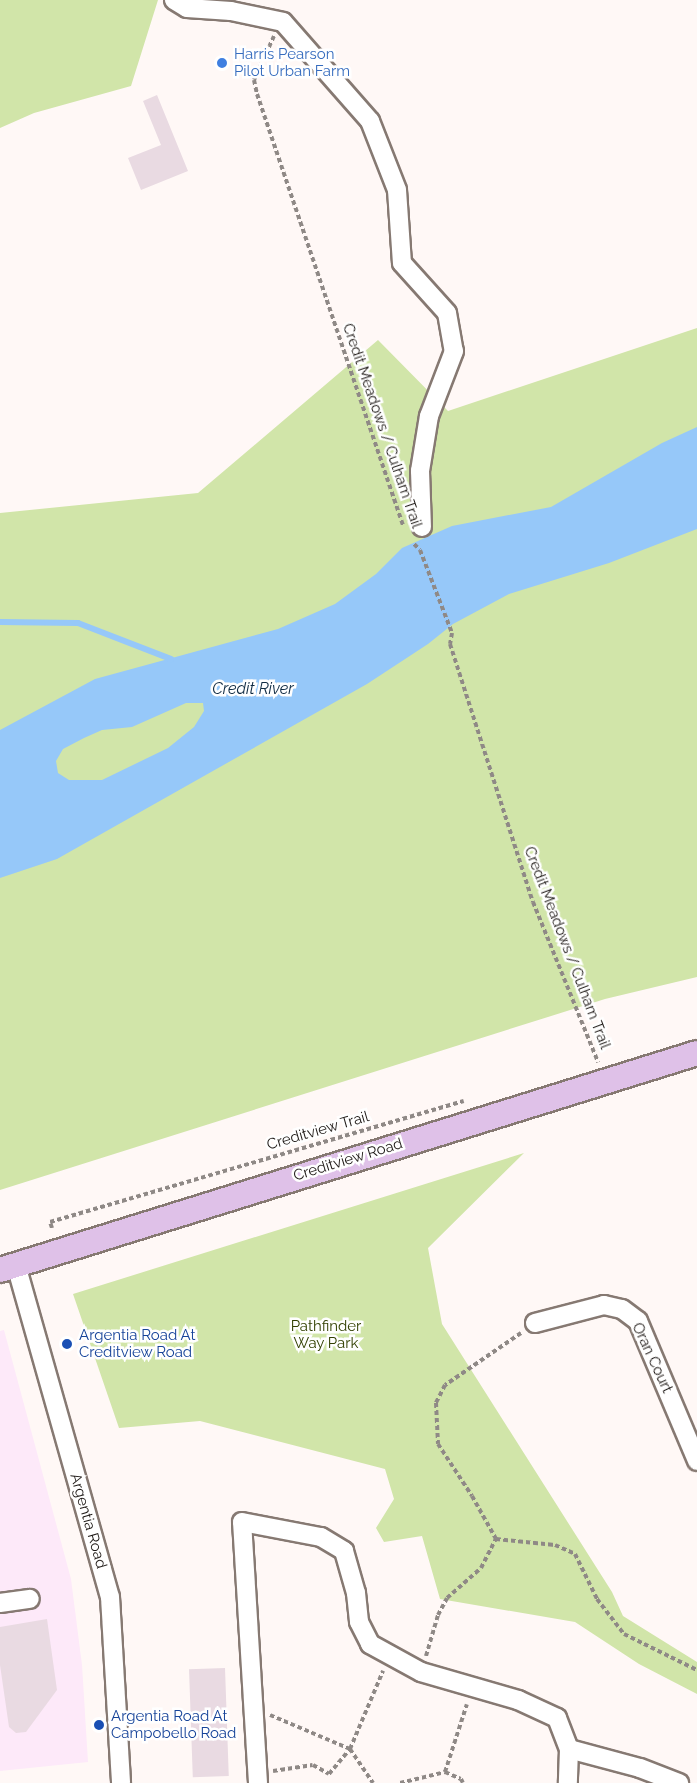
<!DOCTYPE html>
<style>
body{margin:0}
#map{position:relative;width:697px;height:1783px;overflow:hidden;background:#fff8f6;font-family:Raleway,sans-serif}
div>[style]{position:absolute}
.industrial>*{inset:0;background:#fde9f9}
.green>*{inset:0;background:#d1e5a9}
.water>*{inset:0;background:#96c8f9}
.stream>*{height:6px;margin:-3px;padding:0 3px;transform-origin:3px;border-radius:3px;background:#96c8f9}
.building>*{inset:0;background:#e9dae2;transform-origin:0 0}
.path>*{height:4px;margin-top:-2px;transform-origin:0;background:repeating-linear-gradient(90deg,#8f8986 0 4.5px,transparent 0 7.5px)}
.roads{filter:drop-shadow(2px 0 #867972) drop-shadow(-2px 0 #867972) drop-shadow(0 2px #867972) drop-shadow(0 -2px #867972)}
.minor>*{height:18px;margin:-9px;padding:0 9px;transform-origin:9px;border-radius:9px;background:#fff}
.major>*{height:24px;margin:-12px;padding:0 12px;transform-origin:12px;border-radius:12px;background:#dfc1e8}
.dots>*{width:16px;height:16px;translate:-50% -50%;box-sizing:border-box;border:3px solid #fff;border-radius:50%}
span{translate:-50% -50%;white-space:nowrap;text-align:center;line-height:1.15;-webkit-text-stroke:5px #fff;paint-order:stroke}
.shop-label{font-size:15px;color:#366cbe}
.left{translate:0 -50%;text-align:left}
.street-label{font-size:15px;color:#1d1815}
.park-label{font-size:15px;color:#324002}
.transit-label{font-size:15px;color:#164399}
.water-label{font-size:16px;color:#102b43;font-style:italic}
</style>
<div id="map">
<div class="industrial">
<i style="clip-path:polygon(4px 1330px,71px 1579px,82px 1665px,88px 1762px,0 1771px,0 1331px)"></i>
</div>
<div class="green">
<i style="clip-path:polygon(0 0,158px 0,131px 86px,34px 113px,0 128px)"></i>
<i style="clip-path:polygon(697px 328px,697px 977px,605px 999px,0 1190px,0 513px,198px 493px,378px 340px,448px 411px)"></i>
<i style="clip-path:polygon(524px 1153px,428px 1248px,442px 1324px,612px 1592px,623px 1616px,697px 1662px,697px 1694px,639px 1664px,575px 1622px,440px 1599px,422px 1536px,384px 1542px,376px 1528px,394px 1499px,385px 1469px,200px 1421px,119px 1428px,73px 1294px)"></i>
</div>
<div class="water">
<i style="clip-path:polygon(evenodd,697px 427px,697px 529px,609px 563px,509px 594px,453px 624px,428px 644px,367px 684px,57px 859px,0 878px,0 730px,95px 679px,278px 629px,335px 604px,376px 574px,402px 548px,452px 526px,551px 507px,662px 443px,697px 427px,186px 703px,203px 703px,204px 711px,194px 727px,168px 748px,102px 780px,69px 780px,58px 773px,56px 761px,63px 749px,84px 738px,102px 730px,132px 727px,186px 703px)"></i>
</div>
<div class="stream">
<i style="left:0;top:622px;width:78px;rotate:0.7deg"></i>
<i style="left:78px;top:623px;width:100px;rotate:21.2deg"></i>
</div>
<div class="building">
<i style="clip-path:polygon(157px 95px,188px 171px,141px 190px,128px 158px,161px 145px,143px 101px)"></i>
<i style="clip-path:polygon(47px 1619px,57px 1690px,26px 1732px,16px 1733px,9px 1727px,0 1665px,0 1627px)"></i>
<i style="left:225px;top:1668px;width:108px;height:36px;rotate:88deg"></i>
</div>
<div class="path">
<i style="left:274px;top:36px;width:48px;rotate:114.4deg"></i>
<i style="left:254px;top:80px;width:14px;rotate:78deg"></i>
<i style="left:257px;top:94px;width:455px;rotate:71.3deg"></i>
<i style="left:414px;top:544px;width:8px;rotate:45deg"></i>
<i style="left:420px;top:550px;width:89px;rotate:68.9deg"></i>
<i style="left:452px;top:633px;width:11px;rotate:100deg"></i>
<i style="left:450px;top:644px;width:271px;rotate:72.2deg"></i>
<i style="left:533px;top:902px;width:173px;rotate:67.9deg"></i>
<i style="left:52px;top:1228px;width:6px;rotate:-108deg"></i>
<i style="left:50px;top:1222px;width:431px;rotate:-16.3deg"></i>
<i style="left:521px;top:1333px;width:92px;rotate:145.6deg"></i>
<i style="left:445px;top:1385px;width:20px;rotate:117deg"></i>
<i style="left:436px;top:1403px;width:41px;rotate:87.2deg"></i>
<i style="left:438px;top:1444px;width:62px;rotate:56.8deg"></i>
<i style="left:472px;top:1496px;width:49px;rotate:60.8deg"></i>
<i style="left:496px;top:1539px;width:59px;rotate:5.8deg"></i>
<i style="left:555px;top:1545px;width:22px;rotate:24deg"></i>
<i style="left:575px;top:1554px;width:50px;rotate:63.9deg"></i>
<i style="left:597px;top:1599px;width:44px;rotate:52.4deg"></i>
<i style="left:624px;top:1634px;width:81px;rotate:26.3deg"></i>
<i style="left:426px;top:1656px;width:43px;rotate:-73.7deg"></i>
<i style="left:438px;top:1615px;width:19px;rotate:-62deg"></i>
<i style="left:447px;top:1598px;width:45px;rotate:-41.4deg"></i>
<i style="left:481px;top:1568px;width:33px;rotate:-63deg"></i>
<i style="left:270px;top:1715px;width:87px;rotate:23deg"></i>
<i style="left:350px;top:1749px;width:41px;rotate:55.9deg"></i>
<i style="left:273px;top:1771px;width:40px;rotate:-8.5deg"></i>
<i style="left:313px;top:1765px;width:18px;rotate:29deg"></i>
<i style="left:329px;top:1774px;width:33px;rotate:-50deg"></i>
<i style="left:350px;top:1749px;width:85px;rotate:-67.1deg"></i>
<i style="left:445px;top:1772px;width:71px;rotate:-72.1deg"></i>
<i style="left:400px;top:1783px;width:46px;rotate:-13.7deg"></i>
<i style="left:445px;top:1772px;width:17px;rotate:24deg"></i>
<i style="left:461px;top:1779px;width:4px;rotate:63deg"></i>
</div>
<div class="roads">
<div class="minor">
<i style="left:174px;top:0;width:15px;rotate:32deg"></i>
<i style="left:187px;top:8px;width:44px;rotate:3.9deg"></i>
<i style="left:231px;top:11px;width:53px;rotate:11.9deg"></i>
<i style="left:283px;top:22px;width:132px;rotate:48.7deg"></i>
<i style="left:370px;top:121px;width:74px;rotate:68.6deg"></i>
<i style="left:397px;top:190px;width:73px;rotate:86.1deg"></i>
<i style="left:402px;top:263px;width:67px;rotate:48deg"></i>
<i style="left:447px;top:313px;width:39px;rotate:80deg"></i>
<i style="left:454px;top:351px;width:70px;rotate:111deg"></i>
<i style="left:429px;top:416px;width:56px;rotate:99.3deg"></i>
<i style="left:420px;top:471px;width:56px;rotate:88deg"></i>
<i style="left:16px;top:1265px;width:345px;rotate:74.2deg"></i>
<i style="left:110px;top:1597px;width:186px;rotate:86.6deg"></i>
<i style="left:535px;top:1323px;width:71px;rotate:-14.6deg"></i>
<i style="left:604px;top:1305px;width:18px;rotate:13deg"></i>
<i style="left:622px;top:1309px;width:20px;rotate:37deg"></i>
<i style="left:638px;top:1321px;width:152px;rotate:67.1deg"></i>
<i style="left:0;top:1603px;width:30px;rotate:-8deg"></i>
<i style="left:569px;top:1749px;width:73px;rotate:15deg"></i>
<i style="left:640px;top:1768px;width:42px;rotate:21deg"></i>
<i style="left:258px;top:1783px;width:261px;rotate:-93.5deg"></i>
<i style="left:242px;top:1522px;width:80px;rotate:10.8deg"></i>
<i style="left:321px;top:1537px;width:27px;rotate:31deg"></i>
<i style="left:344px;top:1551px;width:44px;rotate:74.1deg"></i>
<i style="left:356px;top:1593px;width:29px;rotate:84deg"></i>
<i style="left:359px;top:1622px;width:25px;rotate:63deg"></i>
<i style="left:370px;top:1644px;width:58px;rotate:28.8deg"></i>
<i style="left:421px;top:1672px;width:101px;rotate:16.1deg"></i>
<i style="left:518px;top:1700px;width:43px;rotate:24.8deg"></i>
<i style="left:557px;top:1718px;width:33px;rotate:69deg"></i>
<i style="left:569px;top:1749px;width:34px;rotate:92deg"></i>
</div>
<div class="major">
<i style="left:0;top:1270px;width:730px;rotate:-17.29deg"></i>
</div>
</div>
<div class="dots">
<i style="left:222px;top:63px;background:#3f7fe0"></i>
<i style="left:67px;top:1344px;background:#1a4fb4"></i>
<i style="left:99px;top:1725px;background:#1a4fb4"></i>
</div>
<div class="shop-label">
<span class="left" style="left:234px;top:63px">Harris Pearson<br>Pilot Urban Farm</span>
</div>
<div class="street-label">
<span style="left:382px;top:426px;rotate:71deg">Credit Meadows / Culham Trail</span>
<span style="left:567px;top:948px;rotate:69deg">Credit Meadows / Culham Trail</span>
<span style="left:318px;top:1131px;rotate:-16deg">Creditview Trail</span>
<span style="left:348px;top:1160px;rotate:-17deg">Creditview Road</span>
<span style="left:652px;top:1358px;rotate:65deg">Oran Court</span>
<span style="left:88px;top:1521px;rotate:74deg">Argentia Road</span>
</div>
<div class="park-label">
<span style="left:326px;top:1335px">Pathfinder<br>Way Park</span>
</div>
<div class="transit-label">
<span class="left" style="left:79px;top:1344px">Argentia Road At<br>Creditview Road</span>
<span class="left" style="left:111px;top:1725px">Argentia Road At<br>Campobello Road</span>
</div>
<div class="water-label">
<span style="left:253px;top:689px">Credit River</span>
</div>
</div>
